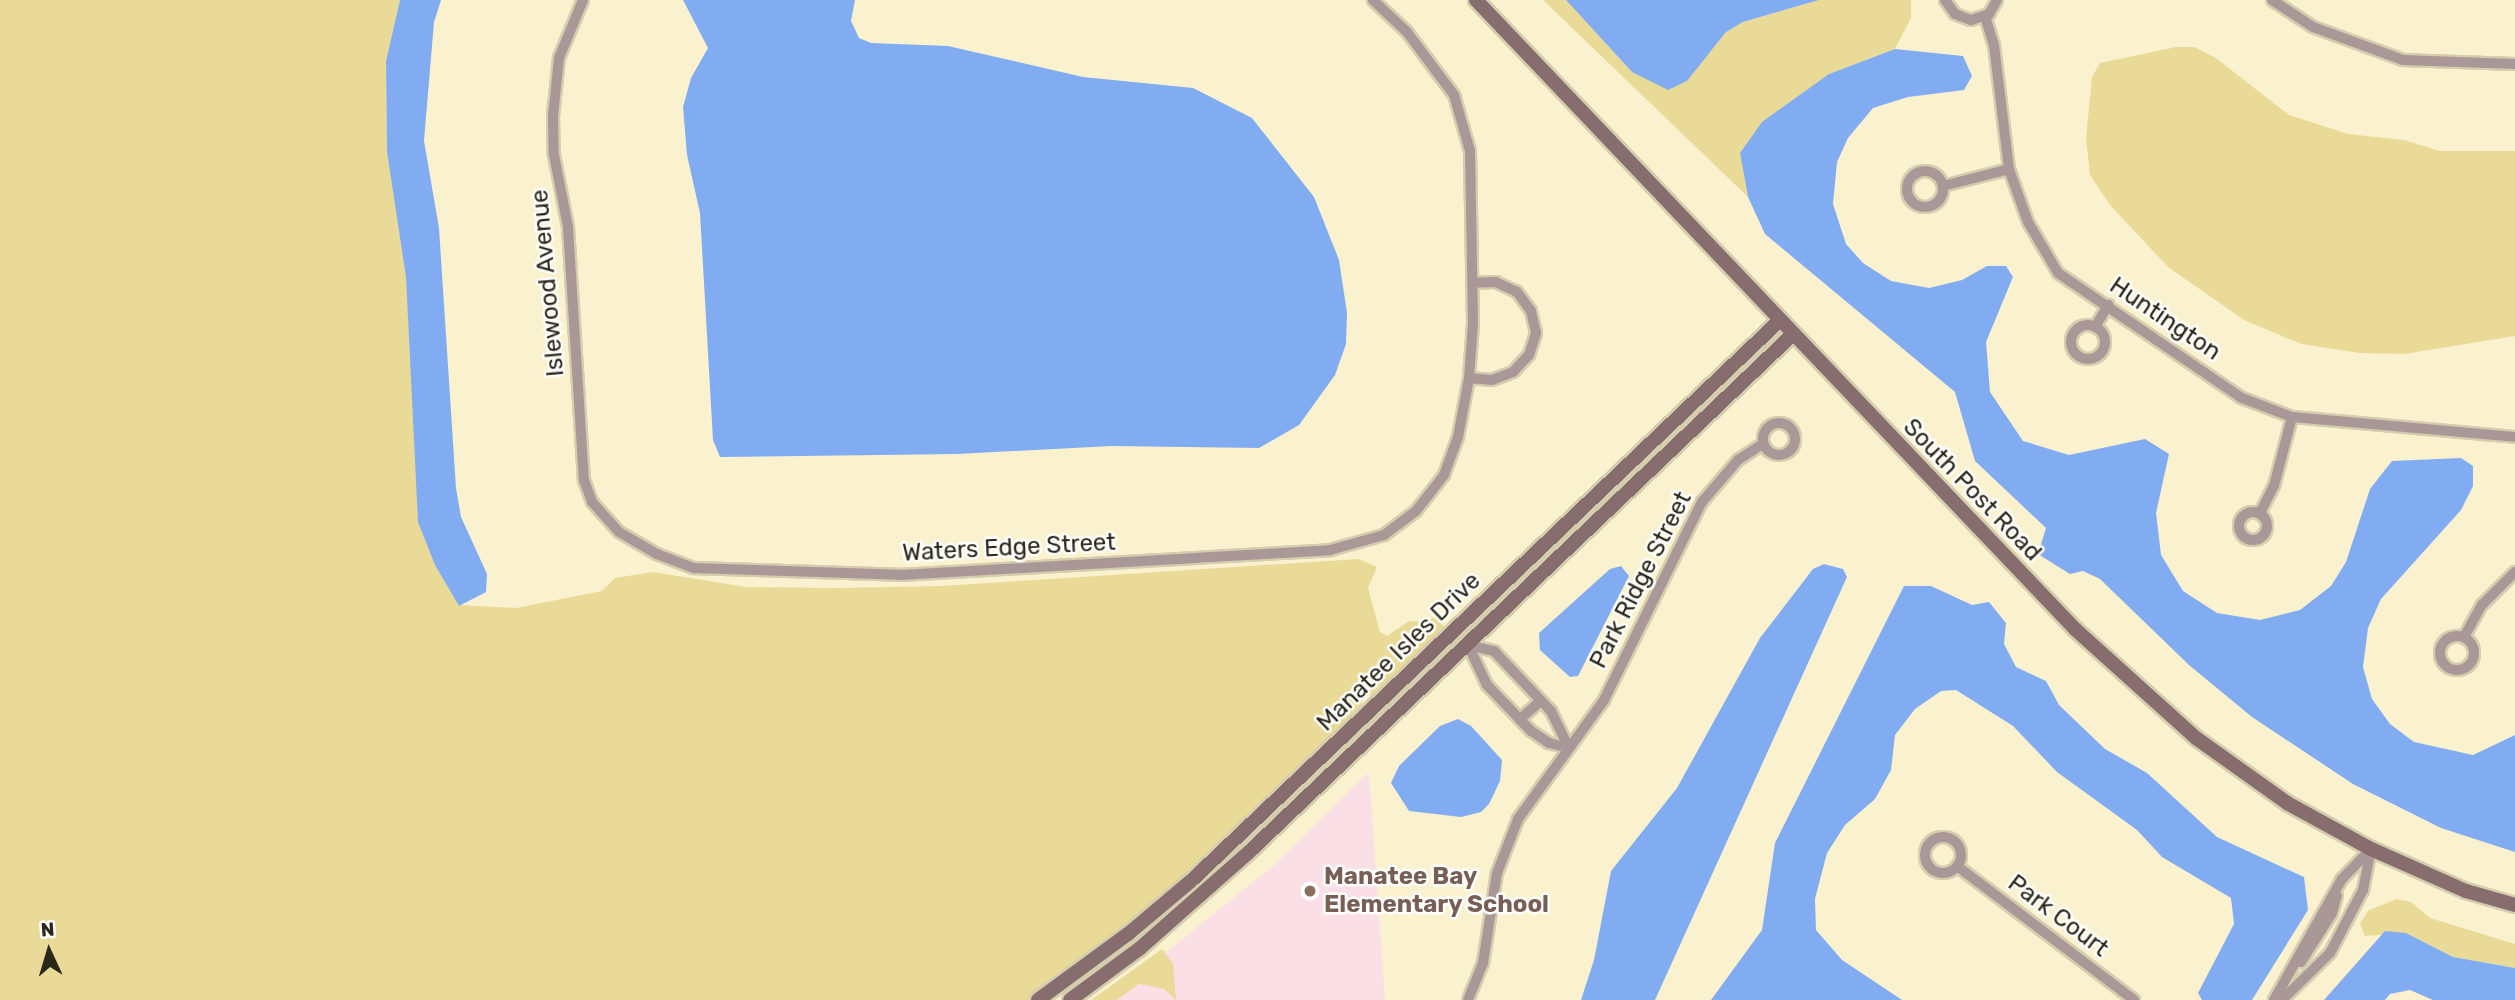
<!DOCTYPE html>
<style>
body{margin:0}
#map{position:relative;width:2515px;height:1000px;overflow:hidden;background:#faf2ce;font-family:Rubik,sans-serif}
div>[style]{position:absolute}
.education>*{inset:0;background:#fae0e6}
.green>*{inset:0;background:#e9db97}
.water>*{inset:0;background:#82acf2}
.roads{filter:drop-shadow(2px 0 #d5ceae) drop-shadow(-2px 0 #d5ceae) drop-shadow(0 2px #d5ceae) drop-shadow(0 -2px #d5ceae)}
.street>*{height:10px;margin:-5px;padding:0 5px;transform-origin:5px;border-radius:5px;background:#aa9898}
.street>.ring{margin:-5px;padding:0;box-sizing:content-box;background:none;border:10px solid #aa9898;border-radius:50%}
.secondary>*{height:14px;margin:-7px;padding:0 7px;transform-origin:7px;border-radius:7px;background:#876d6e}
.dots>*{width:19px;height:19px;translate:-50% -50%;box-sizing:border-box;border:4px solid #fefffe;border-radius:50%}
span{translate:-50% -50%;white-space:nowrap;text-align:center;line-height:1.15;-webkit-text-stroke:5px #fefffe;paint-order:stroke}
.street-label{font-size:24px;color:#2b281a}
.education-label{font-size:24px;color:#785e54;font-weight:700}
.left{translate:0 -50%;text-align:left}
.north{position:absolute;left:14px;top:916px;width:70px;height:70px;-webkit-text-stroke:5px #fefffe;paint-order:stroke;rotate:356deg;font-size:19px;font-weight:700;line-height:28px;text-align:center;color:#2b281a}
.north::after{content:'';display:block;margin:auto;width:24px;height:32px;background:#2b281a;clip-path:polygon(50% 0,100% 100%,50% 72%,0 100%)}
</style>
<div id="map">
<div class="education">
<i style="clip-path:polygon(1369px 772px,1385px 1000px,1107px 1000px,1273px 866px)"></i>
</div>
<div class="green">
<i style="clip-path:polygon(0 0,400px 0,386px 61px,387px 152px,459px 605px,516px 608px,602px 591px,615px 578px,653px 572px,746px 587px,838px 588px,942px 586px,1358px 559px,1377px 567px,1368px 588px,1380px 632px,1387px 636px,1409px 621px,1427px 622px,1433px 617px,1452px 633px,1372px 700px,1363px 683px,1362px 718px,1238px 837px,1038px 1000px,0 1000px)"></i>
<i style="clip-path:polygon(1543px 0,1566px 0,1632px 72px,1709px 53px,1726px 32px,1743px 22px,1819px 0,1911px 0,1911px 18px,1895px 49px,1829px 74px,1740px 153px,1748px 197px)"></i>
<i style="clip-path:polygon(2176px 47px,2194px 47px,2216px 58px,2289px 115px,2348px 134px,2404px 140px,2440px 151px,2515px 151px,2515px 336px,2404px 354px,2360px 353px,2301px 344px,2244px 320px,2168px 267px,2110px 205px,2090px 175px,2086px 138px,2092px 77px,2100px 63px)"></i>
<i style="clip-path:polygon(2397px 899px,2411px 902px,2430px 918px,2515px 944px,2515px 968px,2453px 957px,2406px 933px,2365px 936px,2360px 923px,2369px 910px)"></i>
<i style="clip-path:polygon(1162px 949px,1173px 964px,1176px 1000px,1164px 989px,1139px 984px,1117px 1000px,1091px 1000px)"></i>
</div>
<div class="water">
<i style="clip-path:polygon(400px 0,441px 0,434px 22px,424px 141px,439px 228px,456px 488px,461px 517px,487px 574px,486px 592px,459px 606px,435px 565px,418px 522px,406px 277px,387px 152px,386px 61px)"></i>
<i style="clip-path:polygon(683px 0,855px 0,851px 21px,859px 38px,871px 43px,948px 46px,1083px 77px,1193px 88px,1252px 118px,1314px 197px,1339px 260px,1347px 313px,1346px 344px,1335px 375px,1299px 425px,1259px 448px,1111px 446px,957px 454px,720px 457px,713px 440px,700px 213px,687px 155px,683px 107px,691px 78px,708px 48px)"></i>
<i style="clip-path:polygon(1566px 0,1819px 0,1743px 22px,1726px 32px,1687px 81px,1668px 90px,1632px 72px)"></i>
<i style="clip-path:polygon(1895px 49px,1963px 56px,1972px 76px,1964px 90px,1908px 97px,1873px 108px,1848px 138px,1837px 162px,1833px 204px,1846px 244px,1863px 263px,1891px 281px,1929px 288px,1962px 280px,1987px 266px,2006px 266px,2013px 277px,1986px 342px,1990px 392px,2023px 441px,2069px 455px,2145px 439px,2169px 454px,2156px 513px,2161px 555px,2183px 591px,2217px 613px,2260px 620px,2300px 610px,2331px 586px,2346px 562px,2370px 489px,2392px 461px,2461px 458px,2473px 466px,2473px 486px,2461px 510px,2381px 599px,2368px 628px,2363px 667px,2372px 699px,2390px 724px,2414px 742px,2473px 755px,2515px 735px,2515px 852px,2441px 828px,2353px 784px,2252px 717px,2189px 665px,2100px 579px,2083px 571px,2070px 574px,2038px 554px,2046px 528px,1975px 461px,1955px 392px,1765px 234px,1748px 197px,1740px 153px,1762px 122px,1829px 74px)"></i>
<i style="clip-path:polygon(1824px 564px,1843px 569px,1847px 577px,1655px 1000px,1581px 1000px,1594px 960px,1611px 871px,1677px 788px,1760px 638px,1813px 569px)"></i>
<i style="clip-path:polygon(1621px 566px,1629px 576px,1578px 676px,1570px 677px,1540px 650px,1539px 633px,1610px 569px)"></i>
<i style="clip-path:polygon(1904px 586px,1931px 586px,1972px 605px,1989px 602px,2006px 623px,2004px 644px,2016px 667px,2046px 681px,2059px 705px,2105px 749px,2147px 773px,2217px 837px,2304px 877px,2308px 910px,2252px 1000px,2202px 1000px,2198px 993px,2234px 924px,2231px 898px,2162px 857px,2137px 830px,2057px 772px,2013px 726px,1956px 690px,1941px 691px,1915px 709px,1895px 735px,1891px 770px,1875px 799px,1845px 825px,1827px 853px,1815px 899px,1816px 930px,1842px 960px,1902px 1000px,1711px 1000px,1762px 930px,1775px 843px)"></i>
<i style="clip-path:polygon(1458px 719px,1471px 726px,1502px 760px,1500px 781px,1489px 804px,1481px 812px,1461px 817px,1409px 811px,1391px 783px,1399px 766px,1440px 726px)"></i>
<i style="clip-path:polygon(2385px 931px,2406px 933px,2453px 957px,2515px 968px,2515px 1000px,2433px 1000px,2410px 990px,2390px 994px,2385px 1000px,2324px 1000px)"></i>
</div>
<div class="roads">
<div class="street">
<i style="left:583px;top:0;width:63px;rotate:112.5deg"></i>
<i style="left:559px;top:58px;width:58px;rotate:95.9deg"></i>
<i style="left:553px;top:116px;width:39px;rotate:89deg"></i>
<i style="left:554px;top:155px;width:73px;rotate:79deg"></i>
<i style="left:568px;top:227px;width:254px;rotate:86.4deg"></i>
<i style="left:584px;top:480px;width:23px;rotate:70deg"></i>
<i style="left:592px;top:502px;width:40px;rotate:48deg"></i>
<i style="left:619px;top:532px;width:44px;rotate:30.1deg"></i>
<i style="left:657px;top:554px;width:40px;rotate:21deg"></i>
<i style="left:694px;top:568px;width:206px;rotate:1.9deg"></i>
<i style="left:900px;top:575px;width:431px;rotate:-3.3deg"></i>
<i style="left:1330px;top:550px;width:56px;rotate:-15.5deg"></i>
<i style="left:1384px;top:535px;width:40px;rotate:-37deg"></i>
<i style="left:1416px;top:511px;width:46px;rotate:-52.1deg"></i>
<i style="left:1444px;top:475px;width:40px;rotate:-69.8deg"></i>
<i style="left:1458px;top:437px;width:60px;rotate:-79.4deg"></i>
<i style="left:1469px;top:378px;width:55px;rotate:-85.8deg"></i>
<i style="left:1473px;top:323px;width:172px;rotate:-91deg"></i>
<i style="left:1470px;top:151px;width:58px;rotate:-105.9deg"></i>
<i style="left:1454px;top:95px;width:79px;rotate:-126.7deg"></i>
<i style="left:1407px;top:32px;width:47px;rotate:-136.7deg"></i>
<i style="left:1945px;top:0;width:17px;rotate:54deg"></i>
<i style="left:1955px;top:14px;width:17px;rotate:21deg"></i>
<i style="left:1971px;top:20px;width:19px;rotate:-18deg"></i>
<i style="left:1989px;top:14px;width:16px;rotate:-60deg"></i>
<i style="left:2272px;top:0;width:49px;rotate:33.4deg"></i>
<i style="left:2313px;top:27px;width:96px;rotate:20.1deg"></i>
<i style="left:2403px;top:60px;width:112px;rotate:2deg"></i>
<i style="left:1985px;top:16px;width:30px;rotate:73deg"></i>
<i style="left:1994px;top:45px;width:125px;rotate:83.1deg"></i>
<i style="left:2009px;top:169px;width:56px;rotate:70.3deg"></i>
<i style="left:2028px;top:222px;width:59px;rotate:59.5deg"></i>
<i style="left:2058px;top:273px;width:222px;rotate:34.2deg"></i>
<i style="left:2242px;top:398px;width:53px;rotate:20.8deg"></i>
<i style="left:2292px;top:417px;width:224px;rotate:5.1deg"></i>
<i class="ring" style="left:1907px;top:171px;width:26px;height:26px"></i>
<i style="left:1943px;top:186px;width:68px;rotate:-14.4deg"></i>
<i class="ring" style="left:2071px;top:325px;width:24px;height:24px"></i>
<i style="left:2095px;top:327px;width:26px;rotate:-59deg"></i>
<i style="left:1469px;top:378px;width:23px;rotate:5deg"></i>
<i style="left:1492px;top:380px;width:22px;rotate:-21deg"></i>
<i style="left:1513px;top:372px;width:23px;rotate:-47deg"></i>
<i style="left:1529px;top:355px;width:23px;rotate:-72deg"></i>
<i style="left:1536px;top:333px;width:23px;rotate:-103deg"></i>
<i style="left:1531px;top:311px;width:24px;rotate:-126deg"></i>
<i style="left:1517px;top:292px;width:23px;rotate:-155deg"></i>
<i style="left:1496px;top:282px;width:23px;rotate:178deg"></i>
<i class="ring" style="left:1763px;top:423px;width:22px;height:22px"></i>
<i class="ring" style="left:2239px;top:512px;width:18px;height:18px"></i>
<i style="left:2260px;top:513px;width:30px;rotate:-63deg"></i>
<i style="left:2274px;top:486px;width:71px;rotate:-75.4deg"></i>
<i class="ring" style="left:2440px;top:636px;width:24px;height:24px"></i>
<i style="left:2464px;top:637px;width:37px;rotate:-61deg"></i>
<i style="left:2482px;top:605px;width:47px;rotate:-45deg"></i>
<i style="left:1468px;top:645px;width:27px;rotate:13deg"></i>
<i style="left:1494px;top:651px;width:83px;rotate:46.5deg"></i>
<i style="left:1551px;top:711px;width:41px;rotate:64.1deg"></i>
<i style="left:1569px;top:748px;width:21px;rotate:-166deg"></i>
<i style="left:1549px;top:743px;width:22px;rotate:-146deg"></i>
<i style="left:1531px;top:731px;width:64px;rotate:-133.7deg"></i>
<i style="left:1487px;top:685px;width:44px;rotate:-115.4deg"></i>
<i style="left:1520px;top:719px;width:28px;rotate:-41deg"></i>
<i class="ring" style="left:1925px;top:837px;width:26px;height:26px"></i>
<i style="left:1957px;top:866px;width:222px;rotate:37.1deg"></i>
<i style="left:2301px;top:962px;width:58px;rotate:-57.7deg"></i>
<i style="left:2332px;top:913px;width:18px;rotate:-74deg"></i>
<i style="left:1468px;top:1000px;width:40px;rotate:-68deg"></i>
<i style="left:1483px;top:963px;width:91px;rotate:-81.2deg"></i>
<i style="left:1497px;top:873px;width:58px;rotate:-68.7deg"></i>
<i style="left:1518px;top:819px;width:147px;rotate:-54.1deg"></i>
<i style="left:1604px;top:700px;width:221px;rotate:-63.7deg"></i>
<i style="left:1702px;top:502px;width:55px;rotate:-49.4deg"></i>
<i style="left:1738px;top:460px;width:30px;rotate:-33deg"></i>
<i style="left:2274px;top:1000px;width:139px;rotate:-60.7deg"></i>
<i style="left:2342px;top:879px;width:42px;rotate:-46deg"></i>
<i style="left:2371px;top:849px;width:42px;rotate:101deg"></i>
<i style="left:2363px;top:890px;width:71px;rotate:117.6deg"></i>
<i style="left:2330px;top:953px;width:67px;rotate:135.6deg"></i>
</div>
<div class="secondary">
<i style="left:1476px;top:0;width:870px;rotate:46.4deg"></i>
<i style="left:2076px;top:630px;width:161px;rotate:42deg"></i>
<i style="left:2196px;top:738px;width:112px;rotate:35.5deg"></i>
<i style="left:2287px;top:803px;width:96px;rotate:28.7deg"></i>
<i style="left:2371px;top:849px;width:104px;rotate:23.9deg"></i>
<i style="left:2466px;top:891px;width:51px;rotate:15.9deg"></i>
<i style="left:1038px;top:1000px;width:112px;rotate:-36.3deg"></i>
<i style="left:1128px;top:934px;width:82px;rotate:-40.1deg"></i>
<i style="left:1191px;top:881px;width:812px;rotate:-43.6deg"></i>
<i style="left:1070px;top:1000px;width:86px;rotate:-36.5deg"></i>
<i style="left:1139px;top:949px;width:148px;rotate:-41.4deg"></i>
<i style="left:1250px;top:851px;width:748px;rotate:-43.59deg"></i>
</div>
</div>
<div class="dots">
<i style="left:1310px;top:891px;background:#8d6e63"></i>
</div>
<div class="street-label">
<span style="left:548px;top:283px;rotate:-95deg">Islewood Avenue</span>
<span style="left:2165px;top:319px;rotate:34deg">Huntington</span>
<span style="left:1972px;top:490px;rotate:46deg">South Post Road</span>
<span style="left:1009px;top:548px;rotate:-3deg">Waters Edge Street</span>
<span style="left:1641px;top:580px;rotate:-63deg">Park Ridge Street</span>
<span style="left:1399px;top:652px;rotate:-44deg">Manatee Isles Drive</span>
<span style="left:2058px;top:916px;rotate:37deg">Park Court</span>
</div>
<div class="education-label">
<span class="left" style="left:1324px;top:891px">Manatee Bay<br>Elementary School</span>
</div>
<div class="north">N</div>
</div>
